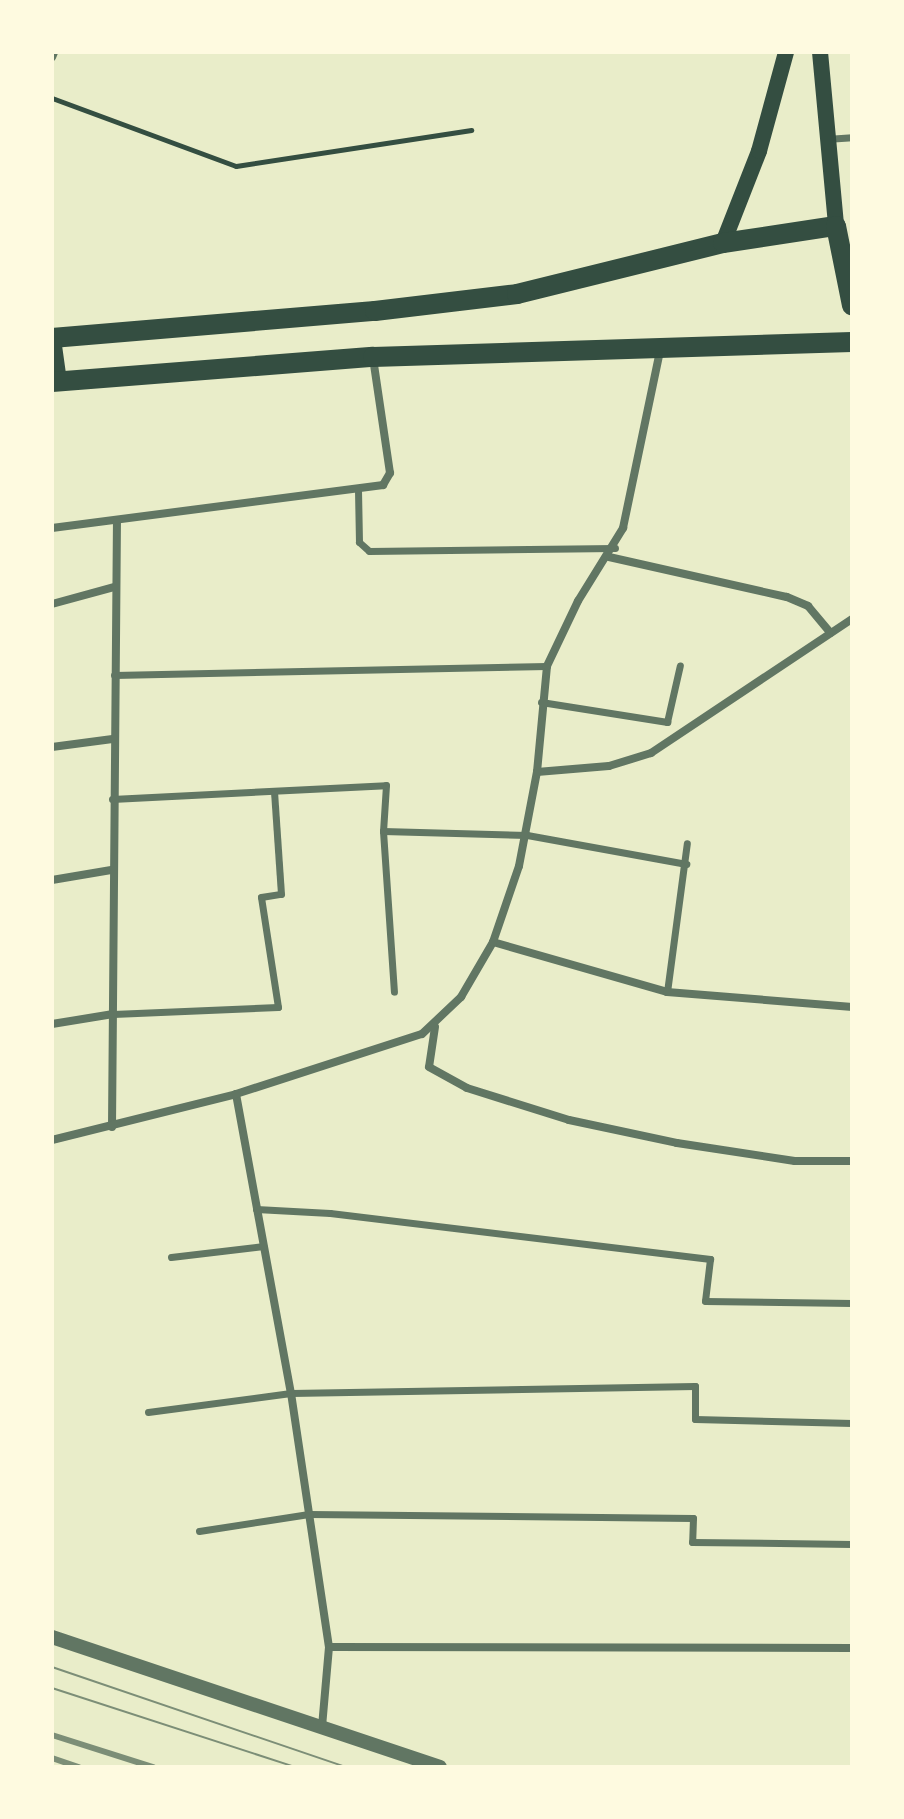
<!DOCTYPE html>
<style>
body{margin:0}
#map{position:relative;width:904px;height:1819px;overflow:hidden;background:#e9edc9;font-family:Barlow,sans-serif}
div>[style]{position:absolute}
.path>*{height:5px;margin:-2.5px;padding:0 2.5px;transform-origin:2.5px;border-radius:2.5px;background:#344e41}
.pedestrian>*{height:7px;margin:-3.5px;padding:0 3.5px;transform-origin:3.5px;border-radius:3.5px;background:#617663}
.minor>*{height:8px;margin:-4px;padding:0 4px;transform-origin:4px;border-radius:4px;background:#617663}
.tertiary>*{height:14px;margin:-7px;padding:0 7px;transform-origin:7px;border-radius:7px;background:#617663}
.secondary>*{height:16px;margin:-8px;padding:0 8px;transform-origin:8px;border-radius:8px;background:#344e41}
.primary>*{height:20px;margin:-10px;padding:0 10px;transform-origin:10px;border-radius:10px;background:#344e41}
.tram>*{height:2px;margin:-1px;padding:0 1px;transform-origin:1px;border-radius:1px;background:#7c8e77}
.rail>*{height:6px;margin:-3px;padding:0 3px;transform-origin:3px;border-radius:3px;background:#7c8e77}
span{translate:-50% -50%;white-space:nowrap;text-align:center;line-height:1.15;-webkit-text-stroke:8px #fefae0;paint-order:stroke}
.frame{position:absolute;inset:0;border:54px solid #fefae0;pointer-events:none}
</style>
<div id="map">
<div class="path">
<i style="left:52px;top:98px;width:196px;rotate:20.3deg"></i>
<i style="left:236px;top:166px;width:238px;rotate:-8.7deg"></i>
</div>
<div class="pedestrian">
<i style="left:52px;top:57px;width:5px;rotate:-68deg"></i>
<i style="left:826px;top:139px;width:26px;rotate:-4deg"></i>
<i style="left:358px;top:490px;width:52px;rotate:88.9deg"></i>
<i style="left:359px;top:542px;width:13px;rotate:42deg"></i>
<i style="left:369px;top:551px;width:246px;rotate:-0.7deg"></i>
<i style="left:114px;top:675px;width:433px;rotate:-1.2deg"></i>
<i style="left:541px;top:702px;width:128px;rotate:9deg"></i>
<i style="left:667px;top:722px;width:58px;rotate:-77.2deg"></i>
<i style="left:112px;top:799px;width:274px;rotate:-2.9deg"></i>
<i style="left:386px;top:785px;width:46px;rotate:93.7deg"></i>
<i style="left:383px;top:831px;width:161px;rotate:86.1deg"></i>
<i style="left:383px;top:831px;width:144px;rotate:1.6deg"></i>
<i style="left:527px;top:835px;width:162px;rotate:10.3deg"></i>
<i style="left:667px;top:992px;width:150px;rotate:-82.4deg"></i>
<i style="left:113px;top:1014px;width:165px;rotate:-2.4deg"></i>
<i style="left:278px;top:1007px;width:111px;rotate:-98.8deg"></i>
<i style="left:261px;top:897px;width:20px;rotate:-9deg"></i>
<i style="left:281px;top:894px;width:103px;rotate:-93.9deg"></i>
<i style="left:256px;top:1209px;width:74px;rotate:3.1deg"></i>
<i style="left:330px;top:1213px;width:383px;rotate:6.9deg"></i>
<i style="left:710px;top:1259px;width:42px;rotate:96.8deg"></i>
<i style="left:705px;top:1301px;width:147px;rotate:0.8deg"></i>
<i style="left:171px;top:1257px;width:93px;rotate:-6.8deg"></i>
<i style="left:148px;top:1412px;width:144px;rotate:-7.6deg"></i>
<i style="left:291px;top:1393px;width:404px;rotate:-1deg"></i>
<i style="left:695px;top:1386px;width:33px;rotate:90deg"></i>
<i style="left:695px;top:1419px;width:157px;rotate:1.5deg"></i>
<i style="left:199px;top:1531px;width:111px;rotate:-8.8deg"></i>
<i style="left:309px;top:1514px;width:384px;rotate:0.6deg"></i>
<i style="left:693px;top:1518px;width:24px;rotate:92deg"></i>
<i style="left:692px;top:1542px;width:160px;rotate:0.7deg"></i>
</div>
<div class="minor">
<i style="left:52px;top:528px;width:334px;rotate:-7.4deg"></i>
<i style="left:383px;top:485px;width:14px;rotate:-60deg"></i>
<i style="left:390px;top:473px;width:116px;rotate:-98.4deg"></i>
<i style="left:609px;top:557px;width:182px;rotate:12.7deg"></i>
<i style="left:787px;top:597px;width:23px;rotate:23deg"></i>
<i style="left:808px;top:606px;width:35px;rotate:50deg"></i>
<i style="left:52px;top:604px;width:64px;rotate:-15.3deg"></i>
<i style="left:52px;top:747px;width:61px;rotate:-7.6deg"></i>
<i style="left:537px;top:772px;width:72px;rotate:-4.8deg"></i>
<i style="left:609px;top:766px;width:44px;rotate:-17.2deg"></i>
<i style="left:651px;top:753px;width:242px;rotate:-33.7deg"></i>
<i style="left:52px;top:880px;width:60px;rotate:-9.6deg"></i>
<i style="left:493px;top:942px;width:181px;rotate:16deg"></i>
<i style="left:667px;top:992px;width:186px;rotate:4.6deg"></i>
<i style="left:52px;top:1024px;width:62px;rotate:-9.3deg"></i>
<i style="left:435px;top:1027px;width:40px;rotate:98.5deg"></i>
<i style="left:429px;top:1067px;width:43px;rotate:28.9deg"></i>
<i style="left:467px;top:1088px;width:107px;rotate:17.4deg"></i>
<i style="left:569px;top:1120px;width:110px;rotate:12deg"></i>
<i style="left:677px;top:1143px;width:119px;rotate:8.7deg"></i>
<i style="left:795px;top:1161px;width:57px"></i>
<i style="left:236px;top:1094px;width:304px;rotate:79.6deg"></i>
<i style="left:291px;top:1393px;width:257px;rotate:81.5deg"></i>
<i style="left:329px;top:1647px;width:80px;rotate:95deg"></i>
<i style="left:112px;top:1127px;width:605px;rotate:-89.53deg"></i>
<i style="left:52px;top:1140px;width:190px;rotate:-14deg"></i>
<i style="left:236px;top:1094px;width:195px;rotate:-17.9deg"></i>
<i style="left:422px;top:1034px;width:54px;rotate:-43.5deg"></i>
<i style="left:461px;top:997px;width:64px;rotate:-59.8deg"></i>
<i style="left:493px;top:942px;width:80px;rotate:-71.1deg"></i>
<i style="left:519px;top:866px;width:96px;rotate:-79.2deg"></i>
<i style="left:537px;top:772px;width:106px;rotate:-84.6deg"></i>
<i style="left:547px;top:666px;width:72px;rotate:-64.5deg"></i>
<i style="left:578px;top:601px;width:86px;rotate:-58.3deg"></i>
<i style="left:623px;top:528px;width:181px;rotate:-78.2deg"></i>
<i style="left:329px;top:1647px;width:523px;rotate:0.11deg"></i>
</div>
<div class="tertiary">
<i style="left:52px;top:1637px;width:409px;rotate:18.5deg"></i>
</div>
<div class="secondary">
<i style="left:820px;top:52px;width:175px;rotate:84.7deg"></i>
<i style="left:723px;top:243px;width:99px;rotate:-68.6deg"></i>
<i style="left:759px;top:151px;width:103px;rotate:-74.7deg"></i>
</div>
<div class="primary">
<i style="left:52px;top:338px;width:324px;rotate:-4.8deg"></i>
<i style="left:375px;top:311px;width:143px;rotate:-6.8deg"></i>
<i style="left:517px;top:294px;width:212px;rotate:-13.9deg"></i>
<i style="left:723px;top:243px;width:114px;rotate:-8.6deg"></i>
<i style="left:836px;top:226px;width:81px;rotate:78.6deg"></i>
<i style="left:52px;top:346px;width:35px;rotate:82deg"></i>
<i style="left:52px;top:382px;width:322px;rotate:-4.5deg"></i>
<i style="left:373px;top:357px;width:479px;rotate:-1.8deg"></i>
</div>
<div class="tram">
<i style="left:52px;top:1667px;width:310px;rotate:18.8deg"></i>
<i style="left:52px;top:1688px;width:256px;rotate:18deg"></i>
</div>
<div class="rail">
<i style="left:52px;top:1735px;width:106px;rotate:17.6deg"></i>
<i style="left:52px;top:1758px;width:28px;rotate:19deg"></i>
</div>
<div class="frame"></div>
</div>
